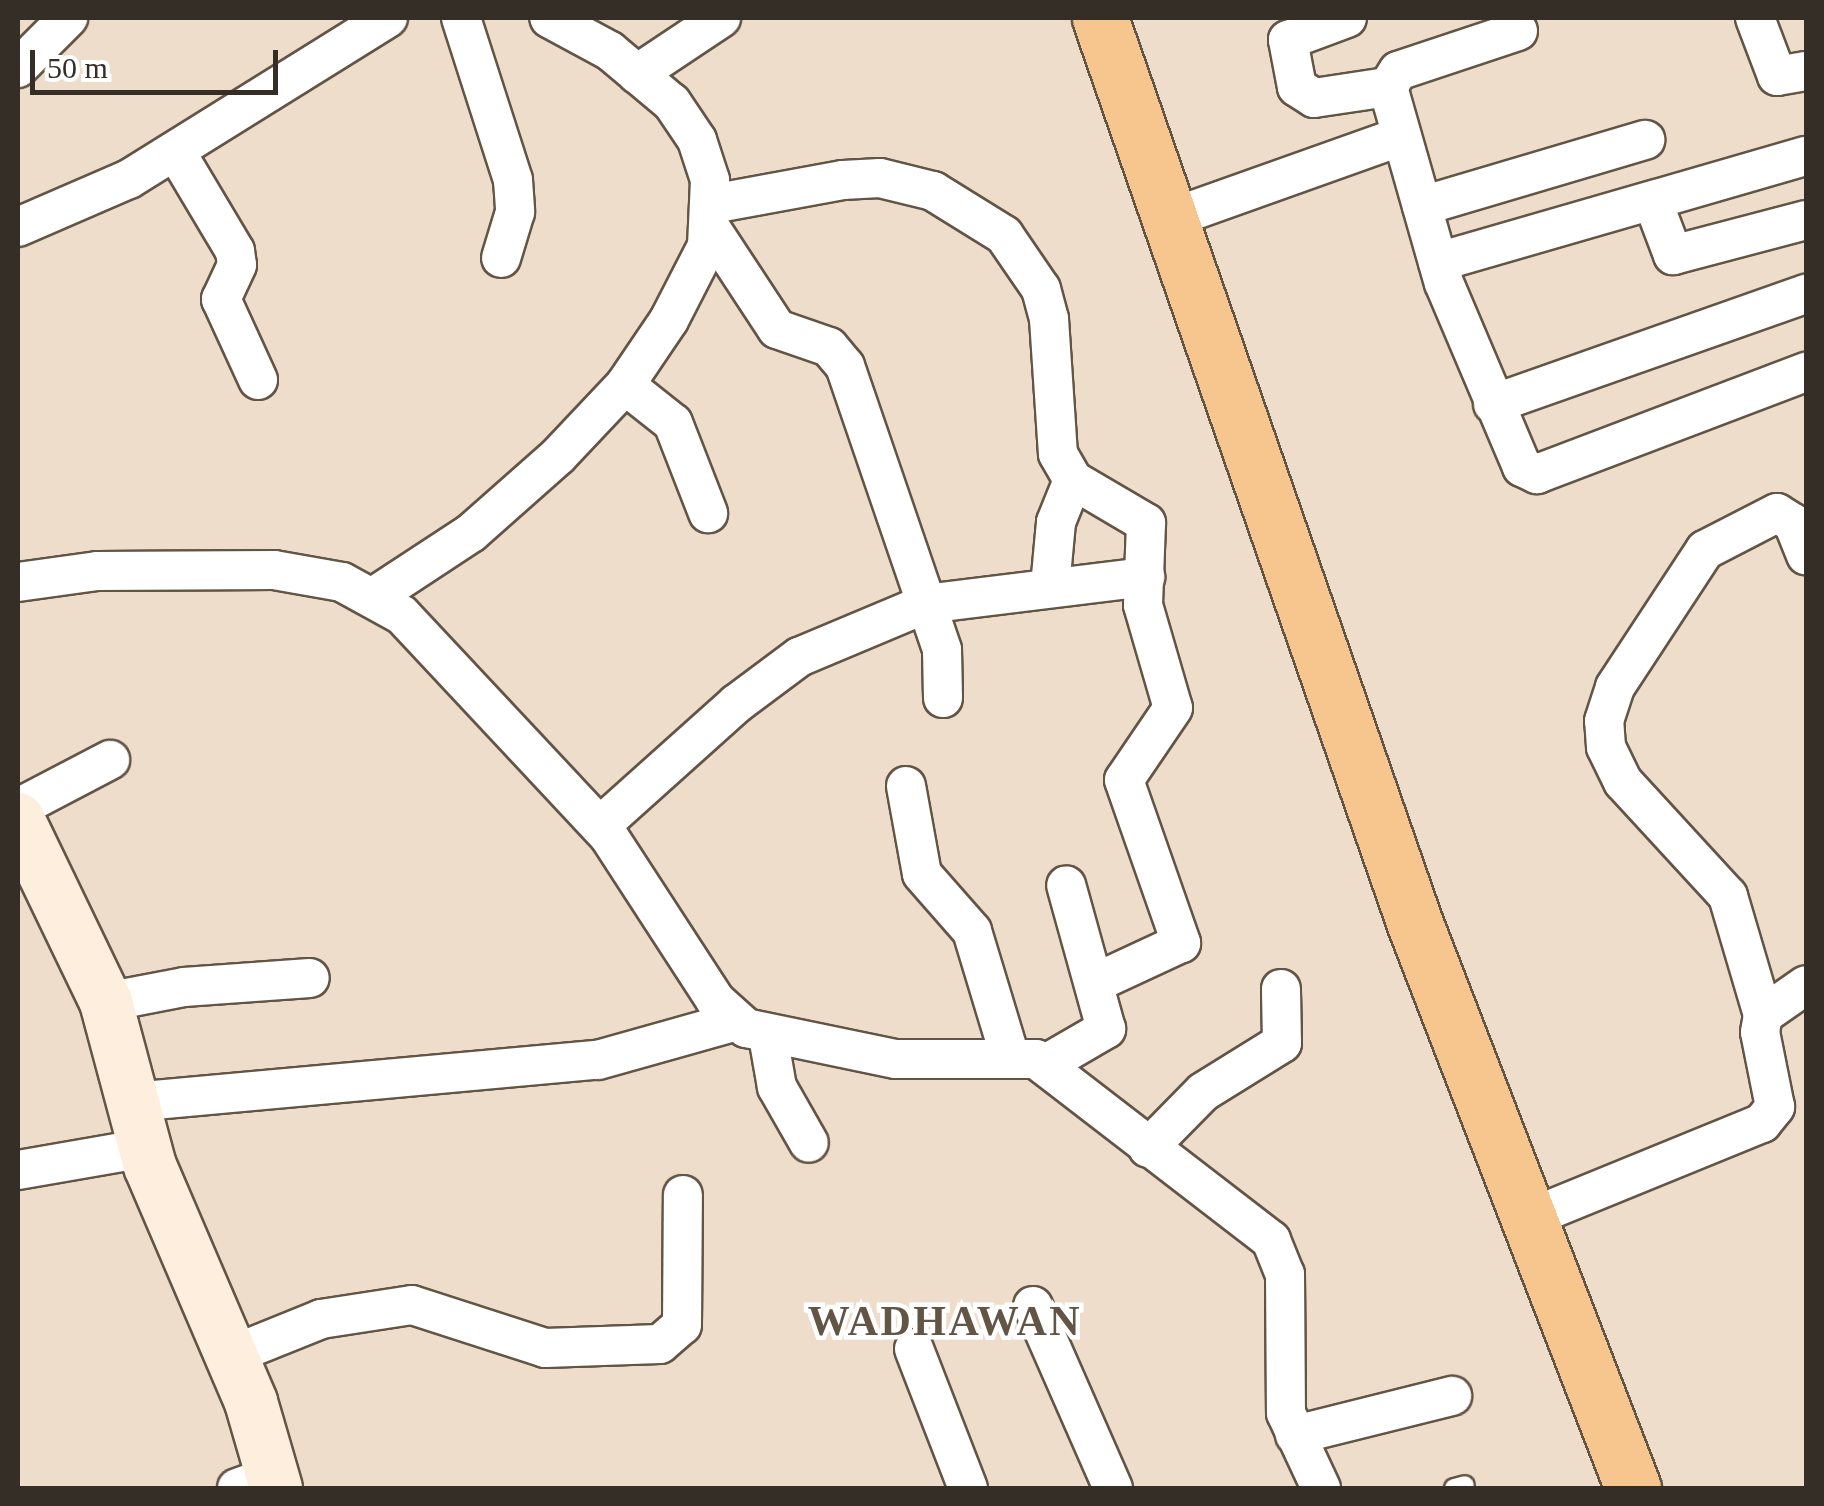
<!DOCTYPE html>
<style>
body{margin:0}
#map{position:relative;width:1824px;height:1506px;overflow:hidden;background:#eeddcb;font-family:"Times New Roman",serif}
div>[style]{position:absolute}
.roads{filter:drop-shadow(2px 0 #635545) drop-shadow(-2px 0 #635545) drop-shadow(0 2px #635545) drop-shadow(0 -2px #635545)}
.lane>*{height:18px;margin:-9px;padding:0 9px;transform-origin:9px;border-radius:9px;background:#fff}
.street>*{height:38px;margin:-19px;padding:0 19px;transform-origin:19px;border-radius:19px;background:#fff}
.secondary>*{height:52px;margin:-26px;padding:0 26px;transform-origin:26px;border-radius:26px;background:#fdeedd}
.highway>*{height:55px;margin:-27.5px;padding:0 27.5px;transform-origin:27.5px;border-radius:27.5px;background:#f7c58e}
span{translate:-50% -50%;white-space:nowrap;text-align:center;line-height:1.15;-webkit-text-stroke:9px #fff;paint-order:stroke}
.district-label{font-size:42px;color:#625545;font-weight:700;letter-spacing:2.5px}
.frame{position:absolute;inset:0;border:20px solid #342e27;pointer-events:none}
.scale{position:absolute;left:30px;top:50px;width:248px;height:45px;box-sizing:border-box;border:5px solid #342e27;border-top:0;padding-left:12px;font-size:30px;line-height:35px;white-space:nowrap;color:#342e27;-webkit-text-stroke:8px #fff;paint-order:stroke}
</style>
<div id="map">
<div class="roads">
<div class="lane">
<i style="left:1454px;top:1488px;width:11px;rotate:-15deg"></i>
</div>
<div class="street">
<i style="left:461px;top:18px;width:170px;rotate:72.2deg"></i>
<i style="left:513px;top:180px;width:32px;rotate:86deg"></i>
<i style="left:515px;top:212px;width:48px;rotate:106.9deg"></i>
<i style="left:1347px;top:18px;width:63px;rotate:159.6deg"></i>
<i style="left:1288px;top:40px;width:48px;rotate:79.2deg"></i>
<i style="left:1297px;top:87px;width:20px;rotate:33deg"></i>
<i style="left:1314px;top:98px;width:75px;rotate:-8.5deg"></i>
<i style="left:1755px;top:18px;width:62px;rotate:69.2deg"></i>
<i style="left:1777px;top:76px;width:29px;rotate:-10deg"></i>
<i style="left:1518px;top:31px;width:126px;rotate:161.6deg"></i>
<i style="left:1398px;top:71px;width:19px;rotate:122deg"></i>
<i style="left:1388px;top:87px;width:204px;rotate:74.1deg"></i>
<i style="left:1444px;top:283px;width:200px;rotate:67deg"></i>
<i style="left:1522px;top:467px;width:17px;rotate:25deg"></i>
<i style="left:1537px;top:474px;width:288px;rotate:-20.8deg"></i>
<i style="left:18px;top:68px;width:71px;rotate:-45deg"></i>
<i style="left:637px;top:74px;width:101px;rotate:-33.7deg"></i>
<i style="left:176px;top:152px;width:115px;rotate:59.2deg"></i>
<i style="left:235px;top:251px;width:14px;rotate:82deg"></i>
<i style="left:237px;top:265px;width:38px;rotate:115deg"></i>
<i style="left:221px;top:299px;width:89px;rotate:65.4deg"></i>
<i style="left:1653px;top:202px;width:57px;rotate:69.3deg"></i>
<i style="left:1673px;top:255px;width:138px;rotate:-14.7deg"></i>
<i style="left:712px;top:204px;width:133px;rotate:-10.4deg"></i>
<i style="left:843px;top:180px;width:37px;rotate:-3deg"></i>
<i style="left:880px;top:178px;width:55px;rotate:13.8deg"></i>
<i style="left:933px;top:191px;width:84px;rotate:31.8deg"></i>
<i style="left:1004px;top:235px;width:65px;rotate:55.6deg"></i>
<i style="left:1041px;top:289px;width:31px;rotate:75deg"></i>
<i style="left:1049px;top:319px;width:135px;rotate:86.2deg"></i>
<i style="left:1058px;top:454px;width:30px;rotate:60deg"></i>
<i style="left:1073px;top:480px;width:85px;rotate:30.5deg"></i>
<i style="left:1146px;top:523px;width:82px;rotate:92.1deg"></i>
<i style="left:1143px;top:605px;width:107px;rotate:73.8deg"></i>
<i style="left:1173px;top:708px;width:87px;rotate:124.2deg"></i>
<i style="left:1124px;top:780px;width:173px;rotate:70.7deg"></i>
<i style="left:1181px;top:943px;width:95px;rotate:155.1deg"></i>
<i style="left:1422px;top:206px;width:233px;rotate:-16.5deg"></i>
<i style="left:1169px;top:219px;width:247px;rotate:-19.6deg"></i>
<i style="left:18px;top:227px;width:121px;rotate:-23.4deg"></i>
<i style="left:129px;top:179px;width:305px;rotate:-31.9deg"></i>
<i style="left:710px;top:227px;width:122px;rotate:56.7deg"></i>
<i style="left:777px;top:329px;width:55px;rotate:19.1deg"></i>
<i style="left:829px;top:347px;width:25px;rotate:50deg"></i>
<i style="left:845px;top:366px;width:300px;rotate:71.1deg"></i>
<i style="left:942px;top:650px;width:48px;rotate:88.8deg"></i>
<i style="left:1438px;top:262px;width:383px;rotate:-16.1deg"></i>
<i style="left:625px;top:385px;width:61px;rotate:38.4deg"></i>
<i style="left:673px;top:423px;width:97px;rotate:68.7deg"></i>
<i style="left:1493px;top:404px;width:332px;rotate:-19.4deg"></i>
<i style="left:18px;top:582px;width:80px;rotate:-7.9deg"></i>
<i style="left:97px;top:571px;width:177px;rotate:-0.3deg"></i>
<i style="left:274px;top:570px;width:69px;rotate:10deg"></i>
<i style="left:342px;top:582px;width:68px;rotate:28.8deg"></i>
<i style="left:402px;top:615px;width:301px;rotate:46.9deg"></i>
<i style="left:608px;top:835px;width:197px;rotate:57deg"></i>
<i style="left:715px;top:1000px;width:42px;rotate:42.1deg"></i>
<i style="left:746px;top:1028px;width:153px;rotate:11.7deg"></i>
<i style="left:896px;top:1059px;width:140px"></i>
<i style="left:1036px;top:1059px;width:297px;rotate:37.6deg"></i>
<i style="left:1271px;top:1240px;width:37px;rotate:68deg"></i>
<i style="left:1285px;top:1274px;width:139px;rotate:89.6deg"></i>
<i style="left:1286px;top:1413px;width:83px;rotate:65deg"></i>
<i style="left:1050px;top:587px;width:65px;rotate:-84.7deg"></i>
<i style="left:1056px;top:522px;width:45px;rotate:-68deg"></i>
<i style="left:375px;top:596px;width:115px;rotate:-33.3deg"></i>
<i style="left:471px;top:533px;width:116px;rotate:-41.5deg"></i>
<i style="left:558px;top:456px;width:98px;rotate:-46.7deg"></i>
<i style="left:625px;top:385px;width:78px;rotate:-55.9deg"></i>
<i style="left:669px;top:320px;width:83px;rotate:-62.8deg"></i>
<i style="left:707px;top:246px;width:66px;rotate:-87.4deg"></i>
<i style="left:710px;top:180px;width:42px;rotate:-108deg"></i>
<i style="left:697px;top:140px;width:45px;rotate:-124deg"></i>
<i style="left:672px;top:103px;width:81px;rotate:-140deg"></i>
<i style="left:610px;top:51px;width:69px;rotate:-151.6deg"></i>
<i style="left:906px;top:786px;width:89px;rotate:79.7deg"></i>
<i style="left:922px;top:874px;width:76px;rotate:48.7deg"></i>
<i style="left:972px;top:931px;width:132px;rotate:73.2deg"></i>
<i style="left:18px;top:808px;width:104px;rotate:-27.6deg"></i>
<i style="left:600px;top:826px;width:183px;rotate:-41.9deg"></i>
<i style="left:736px;top:704px;width:79px;rotate:-36.7deg"></i>
<i style="left:799px;top:657px;width:137px;rotate:-22.8deg"></i>
<i style="left:925px;top:604px;width:222px;rotate:-7deg"></i>
<i style="left:106px;top:1002px;width:79px;rotate:-10.9deg"></i>
<i style="left:184px;top:987px;width:126px;rotate:-4.1deg"></i>
<i style="left:1763px;top:1015px;width:124px;rotate:-106.4deg"></i>
<i style="left:1728px;top:896px;width:155px;rotate:-132.6deg"></i>
<i style="left:1623px;top:782px;width:39px;rotate:-116deg"></i>
<i style="left:1606px;top:747px;width:26px;rotate:-94deg"></i>
<i style="left:1604px;top:721px;width:36px;rotate:-72deg"></i>
<i style="left:1615px;top:687px;width:164px;rotate:-56.7deg"></i>
<i style="left:1705px;top:550px;width:81px;rotate:-27.2deg"></i>
<i style="left:1777px;top:513px;width:19px;rotate:32deg"></i>
<i style="left:1793px;top:523px;width:35px;rotate:68deg"></i>
<i style="left:768px;top:1036px;width:52px;rotate:80deg"></i>
<i style="left:777px;top:1087px;width:64px;rotate:60.3deg"></i>
<i style="left:1044px;top:1065px;width:72px;rotate:-30.1deg"></i>
<i style="left:1106px;top:1029px;width:149px;rotate:-105.5deg"></i>
<i style="left:132px;top:1102px;width:468px;rotate:-5.2deg"></i>
<i style="left:598px;top:1060px;width:144px;rotate:-15.7deg"></i>
<i style="left:1148px;top:1148px;width:78px;rotate:-45.5deg"></i>
<i style="left:1203px;top:1092px;width:93px;rotate:-31.8deg"></i>
<i style="left:1282px;top:1043px;width:54px;rotate:-91.1deg"></i>
<i style="left:18px;top:1170px;width:129px;rotate:-9.8deg"></i>
<i style="left:1527px;top:1219px;width:254px;rotate:-22.2deg"></i>
<i style="left:1762px;top:1123px;width:21px;rotate:-51deg"></i>
<i style="left:1775px;top:1107px;width:76px;rotate:-101.3deg"></i>
<i style="left:1760px;top:1032px;width:17px;rotate:-80deg"></i>
<i style="left:1763px;top:1015px;width:52px;rotate:-34.9deg"></i>
<i style="left:1033px;top:1306px;width:199px;rotate:66.3deg"></i>
<i style="left:914px;top:1349px;width:149px;rotate:68.8deg"></i>
<i style="left:232px;top:1355px;width:96px;rotate:-22deg"></i>
<i style="left:321px;top:1319px;width:92px;rotate:-8.7deg"></i>
<i style="left:412px;top:1305px;width:140px;rotate:17.9deg"></i>
<i style="left:545px;top:1348px;width:115px;rotate:-2deg"></i>
<i style="left:660px;top:1344px;width:29px;rotate:-41deg"></i>
<i style="left:682px;top:1325px;width:130px;rotate:-89.6deg"></i>
<i style="left:1295px;top:1435px;width:162px;rotate:-14deg"></i>
<i style="left:237px;top:1488px;width:37px;rotate:-20deg"></i>
</div>
<div class="secondary">
<i style="left:18px;top:819px;width:203px;rotate:64.3deg"></i>
<i style="left:106px;top:1002px;width:170px;rotate:75deg"></i>
<i style="left:150px;top:1166px;width:257px;rotate:66.8deg"></i>
<i style="left:251px;top:1402px;width:90px;rotate:73.8deg"></i>
</div>
<div class="highway">
<i style="left:1100px;top:18px;width:959px;rotate:70.83deg"></i>
<i style="left:1415px;top:924px;width:605px;rotate:68.87deg"></i>
</div>
</div>
<div class="district-label">
<span style="left:945px;top:1321px">WADHAWAN</span>
</div>
<div class="frame"></div>
<div class="scale">50 m</div>
</div>
